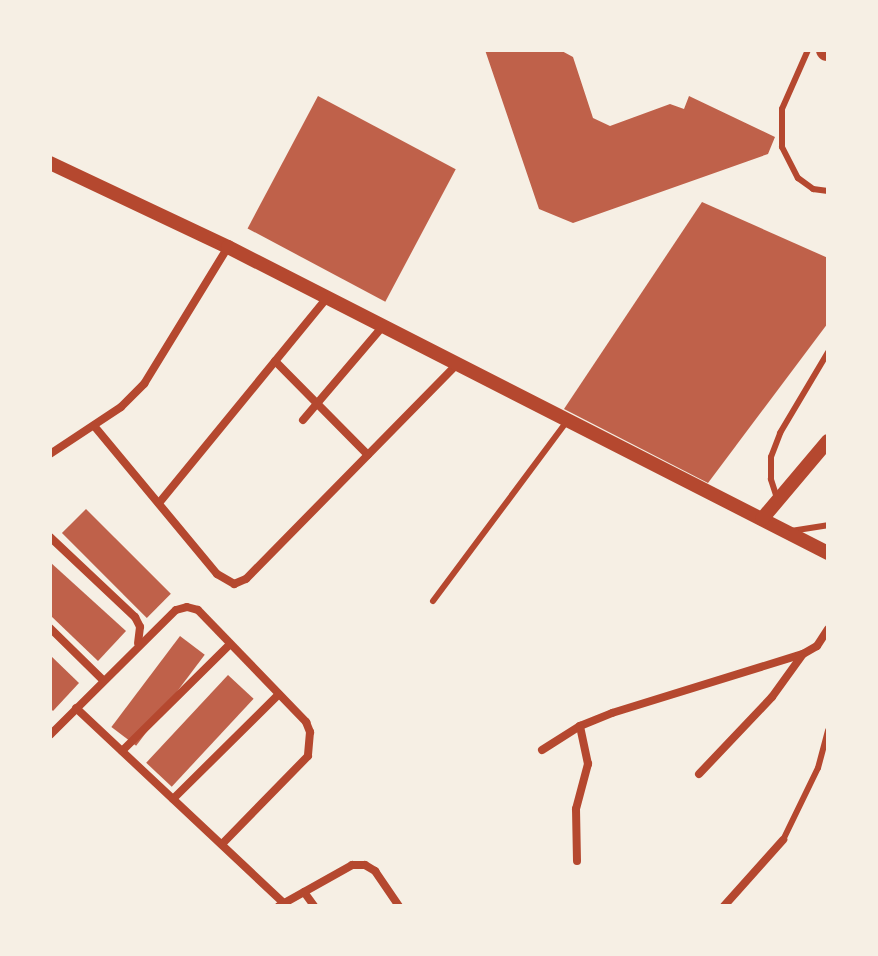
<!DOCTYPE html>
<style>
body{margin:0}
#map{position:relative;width:878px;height:956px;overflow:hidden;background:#f6efe4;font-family:Raleway,sans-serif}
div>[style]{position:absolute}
.building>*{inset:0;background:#bf614a;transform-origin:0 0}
.service>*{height:6px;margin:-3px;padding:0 3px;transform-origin:3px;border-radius:3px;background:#b5482f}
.minor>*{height:8px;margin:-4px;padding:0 4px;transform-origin:4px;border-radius:4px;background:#b5482f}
.tertiary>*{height:14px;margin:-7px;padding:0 7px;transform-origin:7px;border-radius:7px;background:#b5482f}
.trunk>*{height:22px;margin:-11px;padding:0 11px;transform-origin:11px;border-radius:11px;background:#b5482f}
span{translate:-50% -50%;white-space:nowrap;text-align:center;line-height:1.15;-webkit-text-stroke:8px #f6efe4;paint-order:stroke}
.frame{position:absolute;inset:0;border:52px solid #f6efe4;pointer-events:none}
</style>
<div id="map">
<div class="building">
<i style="clip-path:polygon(485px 50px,560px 50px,573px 57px,593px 118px,610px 126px,670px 104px,684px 109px,689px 96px,775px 137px,768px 154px,573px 223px,539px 209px)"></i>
<i style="left:318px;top:96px;width:156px;height:150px;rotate:28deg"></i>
<i style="clip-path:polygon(702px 202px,828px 258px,828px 323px,708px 483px,564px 409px)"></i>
<i style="left:86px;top:509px;width:120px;height:34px;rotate:45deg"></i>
<i style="clip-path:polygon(50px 562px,126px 631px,98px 661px,50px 615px)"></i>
<i style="left:180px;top:636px;width:31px;height:114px;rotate:37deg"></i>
<i style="clip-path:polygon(50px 655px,79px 683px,53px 711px,50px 708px)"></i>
<i style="left:228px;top:675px;width:35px;height:120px;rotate:43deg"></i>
</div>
<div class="service">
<i style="left:808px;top:50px;width:64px;rotate:113.8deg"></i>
<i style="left:782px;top:109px;width:38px;rotate:90deg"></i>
<i style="left:782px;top:147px;width:35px;rotate:63deg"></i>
<i style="left:798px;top:178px;width:19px;rotate:36deg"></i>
<i style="left:813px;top:189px;width:15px;rotate:8deg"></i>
<i style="left:777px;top:498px;width:20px;rotate:-108deg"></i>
<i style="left:771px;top:479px;width:22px;rotate:-90deg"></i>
<i style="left:771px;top:457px;width:26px;rotate:-69deg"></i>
<i style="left:780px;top:433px;width:94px;rotate:-59.3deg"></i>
<i style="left:791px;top:531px;width:37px;rotate:-9deg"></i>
<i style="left:433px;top:601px;width:226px;rotate:-53.3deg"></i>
<i style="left:783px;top:840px;width:80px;rotate:-64.1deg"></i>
<i style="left:818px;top:768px;width:39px;rotate:-75deg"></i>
</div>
<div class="minor">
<i style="left:275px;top:361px;width:132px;rotate:45.3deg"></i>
<i style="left:303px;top:420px;width:123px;rotate:-49.6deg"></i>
<i style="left:95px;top:427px;width:191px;rotate:50.3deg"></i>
<i style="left:217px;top:574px;width:20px;rotate:30deg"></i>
<i style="left:234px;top:584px;width:13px;rotate:-23deg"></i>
<i style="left:246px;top:579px;width:301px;rotate:-45.5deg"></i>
<i style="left:50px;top:454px;width:85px;rotate:-33.5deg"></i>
<i style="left:121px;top:407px;width:33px;rotate:-45deg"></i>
<i style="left:144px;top:384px;width:161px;rotate:-58.5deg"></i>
<i style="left:159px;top:503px;width:265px;rotate:-50.7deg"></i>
<i style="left:50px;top:537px;width:117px;rotate:43.3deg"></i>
<i style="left:135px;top:617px;width:11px;rotate:63deg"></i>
<i style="left:140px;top:627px;width:16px;rotate:97deg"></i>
<i style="left:50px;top:628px;width:74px;rotate:44.5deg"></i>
<i style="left:76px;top:708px;width:285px;rotate:43.2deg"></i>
<i style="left:50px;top:735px;width:177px;rotate:-44.8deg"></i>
<i style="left:176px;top:610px;width:11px;rotate:-15deg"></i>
<i style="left:187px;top:607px;width:11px;rotate:15deg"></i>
<i style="left:198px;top:610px;width:156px;rotate:46deg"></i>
<i style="left:306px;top:722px;width:11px;rotate:68deg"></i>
<i style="left:310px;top:732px;width:24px;rotate:95deg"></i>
<i style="left:308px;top:756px;width:123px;rotate:134.3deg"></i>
<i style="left:542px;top:750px;width:45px;rotate:-32.3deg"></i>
<i style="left:580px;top:726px;width:35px;rotate:-22deg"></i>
<i style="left:612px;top:713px;width:200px;rotate:-17.2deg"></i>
<i style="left:803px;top:654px;width:16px;rotate:-30deg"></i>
<i style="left:817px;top:646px;width:20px;rotate:-57deg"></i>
<i style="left:122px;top:751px;width:152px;rotate:-44.7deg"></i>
<i style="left:699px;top:774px;width:106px;rotate:-46.5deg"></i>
<i style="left:772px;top:697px;width:53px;rotate:-54.2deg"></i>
<i style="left:173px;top:799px;width:149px;rotate:-44.7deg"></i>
<i style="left:577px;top:861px;width:52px;rotate:-91.1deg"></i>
<i style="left:576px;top:809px;width:47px;rotate:-75.1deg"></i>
<i style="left:588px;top:764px;width:39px;rotate:-102deg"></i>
<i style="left:304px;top:892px;width:17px;rotate:54deg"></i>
<i style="left:279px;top:906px;width:84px;rotate:-29.3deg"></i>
<i style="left:352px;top:865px;width:13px"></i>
<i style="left:365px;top:865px;width:12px;rotate:31deg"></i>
<i style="left:375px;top:871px;width:42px;rotate:55.6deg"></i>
<i style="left:724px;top:906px;width:89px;rotate:-48.2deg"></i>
</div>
<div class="tertiary">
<i style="left:50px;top:163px;width:197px;rotate:25.3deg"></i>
<i style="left:228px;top:247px;width:674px;rotate:27.02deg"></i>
<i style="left:762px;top:519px;width:102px;rotate:-49.8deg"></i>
</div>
<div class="trunk">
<i style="left:827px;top:50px;width:1px"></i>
</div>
<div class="frame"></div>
</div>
